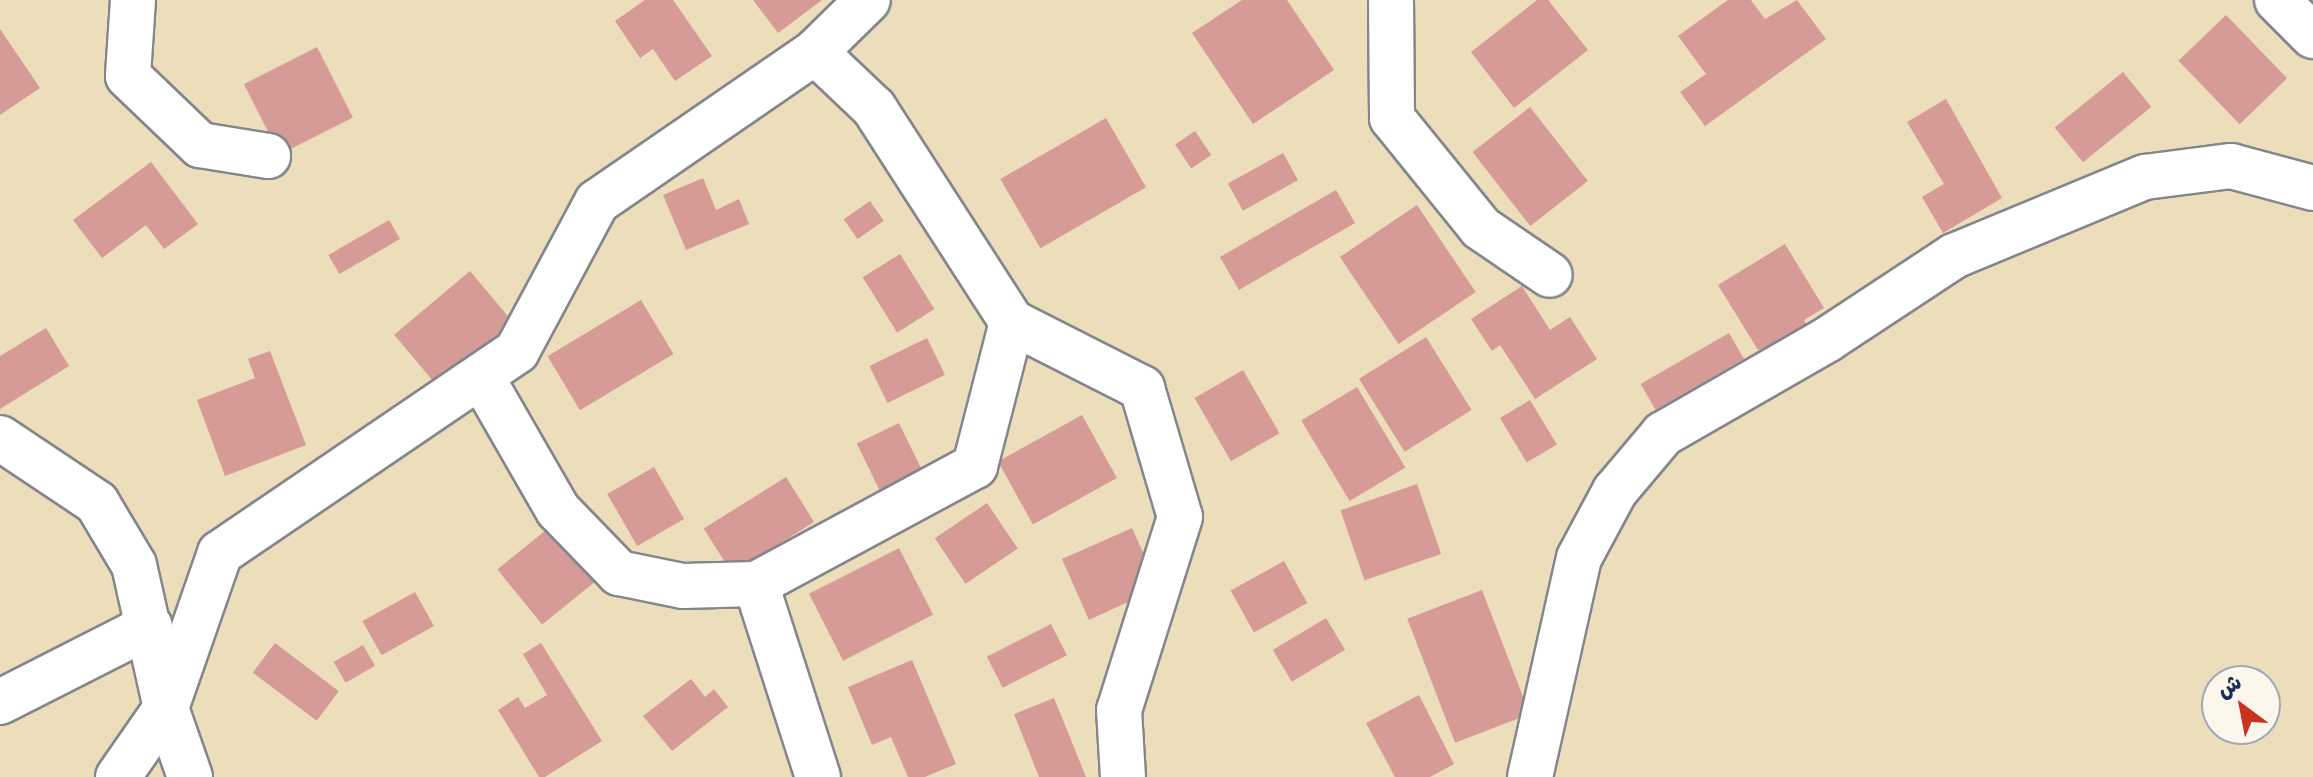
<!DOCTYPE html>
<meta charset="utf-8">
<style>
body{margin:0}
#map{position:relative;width:2313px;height:777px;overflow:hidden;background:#ecdeba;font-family:"Comic Neue","Playpen Sans Arabic",sans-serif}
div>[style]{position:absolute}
.building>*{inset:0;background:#d69a97;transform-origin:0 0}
.roads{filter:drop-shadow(2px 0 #84868c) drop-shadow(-2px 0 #84868c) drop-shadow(0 2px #84868c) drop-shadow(0 -2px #84868c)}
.street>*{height:44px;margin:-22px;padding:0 22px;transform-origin:22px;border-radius:22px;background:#fff}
span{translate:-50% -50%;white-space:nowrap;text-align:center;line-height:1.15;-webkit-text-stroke:8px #fbf7ec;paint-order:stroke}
.north{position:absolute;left:2201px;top:665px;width:80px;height:80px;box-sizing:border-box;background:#fbf7ec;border:2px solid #a1a7b3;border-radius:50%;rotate:328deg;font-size:22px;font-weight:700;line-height:32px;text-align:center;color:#1b2f5e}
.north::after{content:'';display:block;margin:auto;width:28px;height:36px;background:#c8321e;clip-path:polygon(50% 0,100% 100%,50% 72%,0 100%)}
</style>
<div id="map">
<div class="building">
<i style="clip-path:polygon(645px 0,673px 0,712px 56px,675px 81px,653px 49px,640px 58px,615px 21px)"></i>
<i style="clip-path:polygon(753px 0,822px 0,778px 33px)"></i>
<i style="clip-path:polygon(1242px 0,1287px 0,1334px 70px,1253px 124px,1192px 33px)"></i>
<i style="clip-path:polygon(1537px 0,1548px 0,1588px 50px,1514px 108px,1471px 52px)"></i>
<i style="clip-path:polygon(1728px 0,1751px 0,1765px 19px,1797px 0,1826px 39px,1705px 126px,1680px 92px,1706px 74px,1678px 36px)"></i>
<i style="left:2226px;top:15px;width:88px;height:66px;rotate:46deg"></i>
<i style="clip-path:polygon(0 29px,40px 88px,0 115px)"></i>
<i style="left:317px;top:47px;width:79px;height:82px;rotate:63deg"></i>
<i style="left:2123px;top:72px;width:45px;height:88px;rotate:51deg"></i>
<i style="clip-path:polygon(1946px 99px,2002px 198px,1943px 233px,1922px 197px,1944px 184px,1907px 122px)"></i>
<i style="left:1530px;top:107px;width:94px;height:73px;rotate:52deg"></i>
<i style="left:1106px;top:118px;width:80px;height:122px;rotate:60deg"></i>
<i style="left:1195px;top:131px;width:29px;height:24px;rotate:56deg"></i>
<i style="left:1283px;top:153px;width:31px;height:63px;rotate:61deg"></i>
<i style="clip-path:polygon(151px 162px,198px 224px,164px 249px,146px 225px,102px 258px,73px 220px)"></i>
<i style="clip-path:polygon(703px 178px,716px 210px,739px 199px,749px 224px,686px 250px,663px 195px)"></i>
<i style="left:1336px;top:190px;width:38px;height:134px;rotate:60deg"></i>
<i style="left:870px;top:201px;width:24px;height:32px;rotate:55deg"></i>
<i style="left:1417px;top:205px;width:105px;height:93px;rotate:56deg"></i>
<i style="left:389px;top:220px;width:22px;height:70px;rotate:60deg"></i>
<i style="clip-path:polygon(1785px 244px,1824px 308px,1804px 320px,1809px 329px,1758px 350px,1718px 285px)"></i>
<i style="left:900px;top:254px;width:65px;height:44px;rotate:58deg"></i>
<i style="left:470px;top:271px;width:70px;height:99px;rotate:50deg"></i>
<i style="clip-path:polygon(1522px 286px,1550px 330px,1570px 317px,1597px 359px,1535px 399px,1500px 345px,1492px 351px,1471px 319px)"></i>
<i style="left:641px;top:300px;width:63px;height:109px;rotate:59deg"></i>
<i style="clip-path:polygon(46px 328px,69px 366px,0 409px,0 356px)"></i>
<i style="left:1729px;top:333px;width:30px;height:102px;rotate:60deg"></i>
<i style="left:1426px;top:337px;width:86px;height:79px;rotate:58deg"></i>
<i style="left:927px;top:338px;width:41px;height:64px;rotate:64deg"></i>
<i style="clip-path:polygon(270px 351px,306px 445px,225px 476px,197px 400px,255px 378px,248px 359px)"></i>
<i style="left:1243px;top:370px;width:73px;height:56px;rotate:60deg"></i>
<i style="left:1357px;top:387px;width:94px;height:65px;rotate:59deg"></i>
<i style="left:1530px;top:400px;width:52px;height:35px;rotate:59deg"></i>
<i style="left:1082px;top:415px;width:72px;height:96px;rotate:61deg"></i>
<i style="left:899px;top:423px;width:55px;height:47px;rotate:64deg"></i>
<i style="left:654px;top:467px;width:60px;height:54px;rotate:60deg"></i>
<i style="left:786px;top:477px;width:53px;height:97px;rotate:58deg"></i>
<i style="left:1417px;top:484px;width:74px;height:81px;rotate:71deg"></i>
<i style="left:987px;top:503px;width:55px;height:63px;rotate:56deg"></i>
<i style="left:551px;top:526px;width:71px;height:69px;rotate:51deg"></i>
<i style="clip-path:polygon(1132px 528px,1152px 572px,1135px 579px,1143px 595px,1089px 620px,1062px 559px)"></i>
<i style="left:899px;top:548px;width:75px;height:101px;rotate:63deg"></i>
<i style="left:1284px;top:561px;width:48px;height:61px;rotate:61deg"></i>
<i style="left:1482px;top:590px;width:133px;height:80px;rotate:69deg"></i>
<i style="left:415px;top:592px;width:39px;height:60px;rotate:61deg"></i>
<i style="left:1326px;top:618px;width:37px;height:62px;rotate:59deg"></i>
<i style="left:1051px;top:624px;width:35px;height:72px;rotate:63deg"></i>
<i style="left:275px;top:643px;width:80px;height:37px;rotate:37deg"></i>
<i style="clip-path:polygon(541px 643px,602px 741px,545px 777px,539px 777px,498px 710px,518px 697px,525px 708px,547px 695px,523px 654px)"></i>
<i style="left:363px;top:645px;width:24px;height:34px;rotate:60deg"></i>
<i style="clip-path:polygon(912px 660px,956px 764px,925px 777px,908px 777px,891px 737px,872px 745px,848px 687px)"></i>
<i style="clip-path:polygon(691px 679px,705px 697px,714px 689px,728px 707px,672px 751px,643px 716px)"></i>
<i style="clip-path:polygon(1419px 695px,1454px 764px,1430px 777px,1395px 777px,1366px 723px)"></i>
<i style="clip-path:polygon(1054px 698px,1086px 777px,1039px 777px,1014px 714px)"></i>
</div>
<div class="roads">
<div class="street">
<i style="left:133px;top:0;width:76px;rotate:93.8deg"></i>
<i style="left:128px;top:76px;width:100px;rotate:43.8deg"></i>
<i style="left:200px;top:145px;width:69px;rotate:9.2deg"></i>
<i style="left:1391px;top:0;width:118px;rotate:89.5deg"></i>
<i style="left:1392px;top:118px;width:141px;rotate:51deg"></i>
<i style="left:1481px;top:228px;width:83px;rotate:34.3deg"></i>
<i style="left:2277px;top:0;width:51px;rotate:45deg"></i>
<i style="left:815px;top:52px;width:81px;rotate:43.5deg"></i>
<i style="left:874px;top:108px;width:255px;rotate:57.2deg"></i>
<i style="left:1012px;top:322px;width:146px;rotate:26.9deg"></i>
<i style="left:1142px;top:388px;width:134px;rotate:73.6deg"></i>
<i style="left:1180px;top:517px;width:202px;rotate:107.5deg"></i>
<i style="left:1119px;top:710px;width:67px;rotate:86.6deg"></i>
<i style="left:482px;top:378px;width:152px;rotate:60.1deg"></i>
<i style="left:558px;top:510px;width:88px;rotate:45.9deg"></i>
<i style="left:619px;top:573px;width:65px;rotate:11.5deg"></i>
<i style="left:683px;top:586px;width:73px;rotate:-1.6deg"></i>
<i style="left:756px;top:584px;width:249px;rotate:-28.3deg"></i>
<i style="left:975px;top:466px;width:149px;rotate:-75.6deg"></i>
<i style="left:0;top:438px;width:117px;rotate:33.8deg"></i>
<i style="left:97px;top:503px;width:72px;rotate:59.2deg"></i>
<i style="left:134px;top:565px;width:147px;rotate:77.4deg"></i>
<i style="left:166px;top:708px;width:73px;rotate:70.8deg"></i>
<i style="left:756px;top:584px;width:203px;rotate:72.2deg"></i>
<i style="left:0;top:702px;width:168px;rotate:-26.9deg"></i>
<i style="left:118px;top:777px;width:84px;rotate:-55.2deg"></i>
<i style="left:166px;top:708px;width:164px;rotate:-70.8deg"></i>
<i style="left:220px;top:553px;width:359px;rotate:-34.2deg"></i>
<i style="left:517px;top:351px;width:169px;rotate:-61.8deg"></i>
<i style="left:597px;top:202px;width:265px;rotate:-34.5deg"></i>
<i style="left:815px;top:52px;width:74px;rotate:-44.5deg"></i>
<i style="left:1530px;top:777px;width:224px;rotate:-77.4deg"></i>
<i style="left:1579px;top:558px;width:76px;rotate:-61.8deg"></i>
<i style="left:1615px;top:491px;width:75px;rotate:-49.9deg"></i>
<i style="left:1663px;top:434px;width:190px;rotate:-29.9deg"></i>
<i style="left:1828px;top:339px;width:151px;rotate:-33.4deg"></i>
<i style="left:1954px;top:256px;width:207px;rotate:-22.5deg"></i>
<i style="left:2145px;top:177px;width:87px;rotate:-7.3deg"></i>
<i style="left:2231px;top:166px;width:85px;rotate:15deg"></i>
</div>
</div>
<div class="north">ش</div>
</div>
